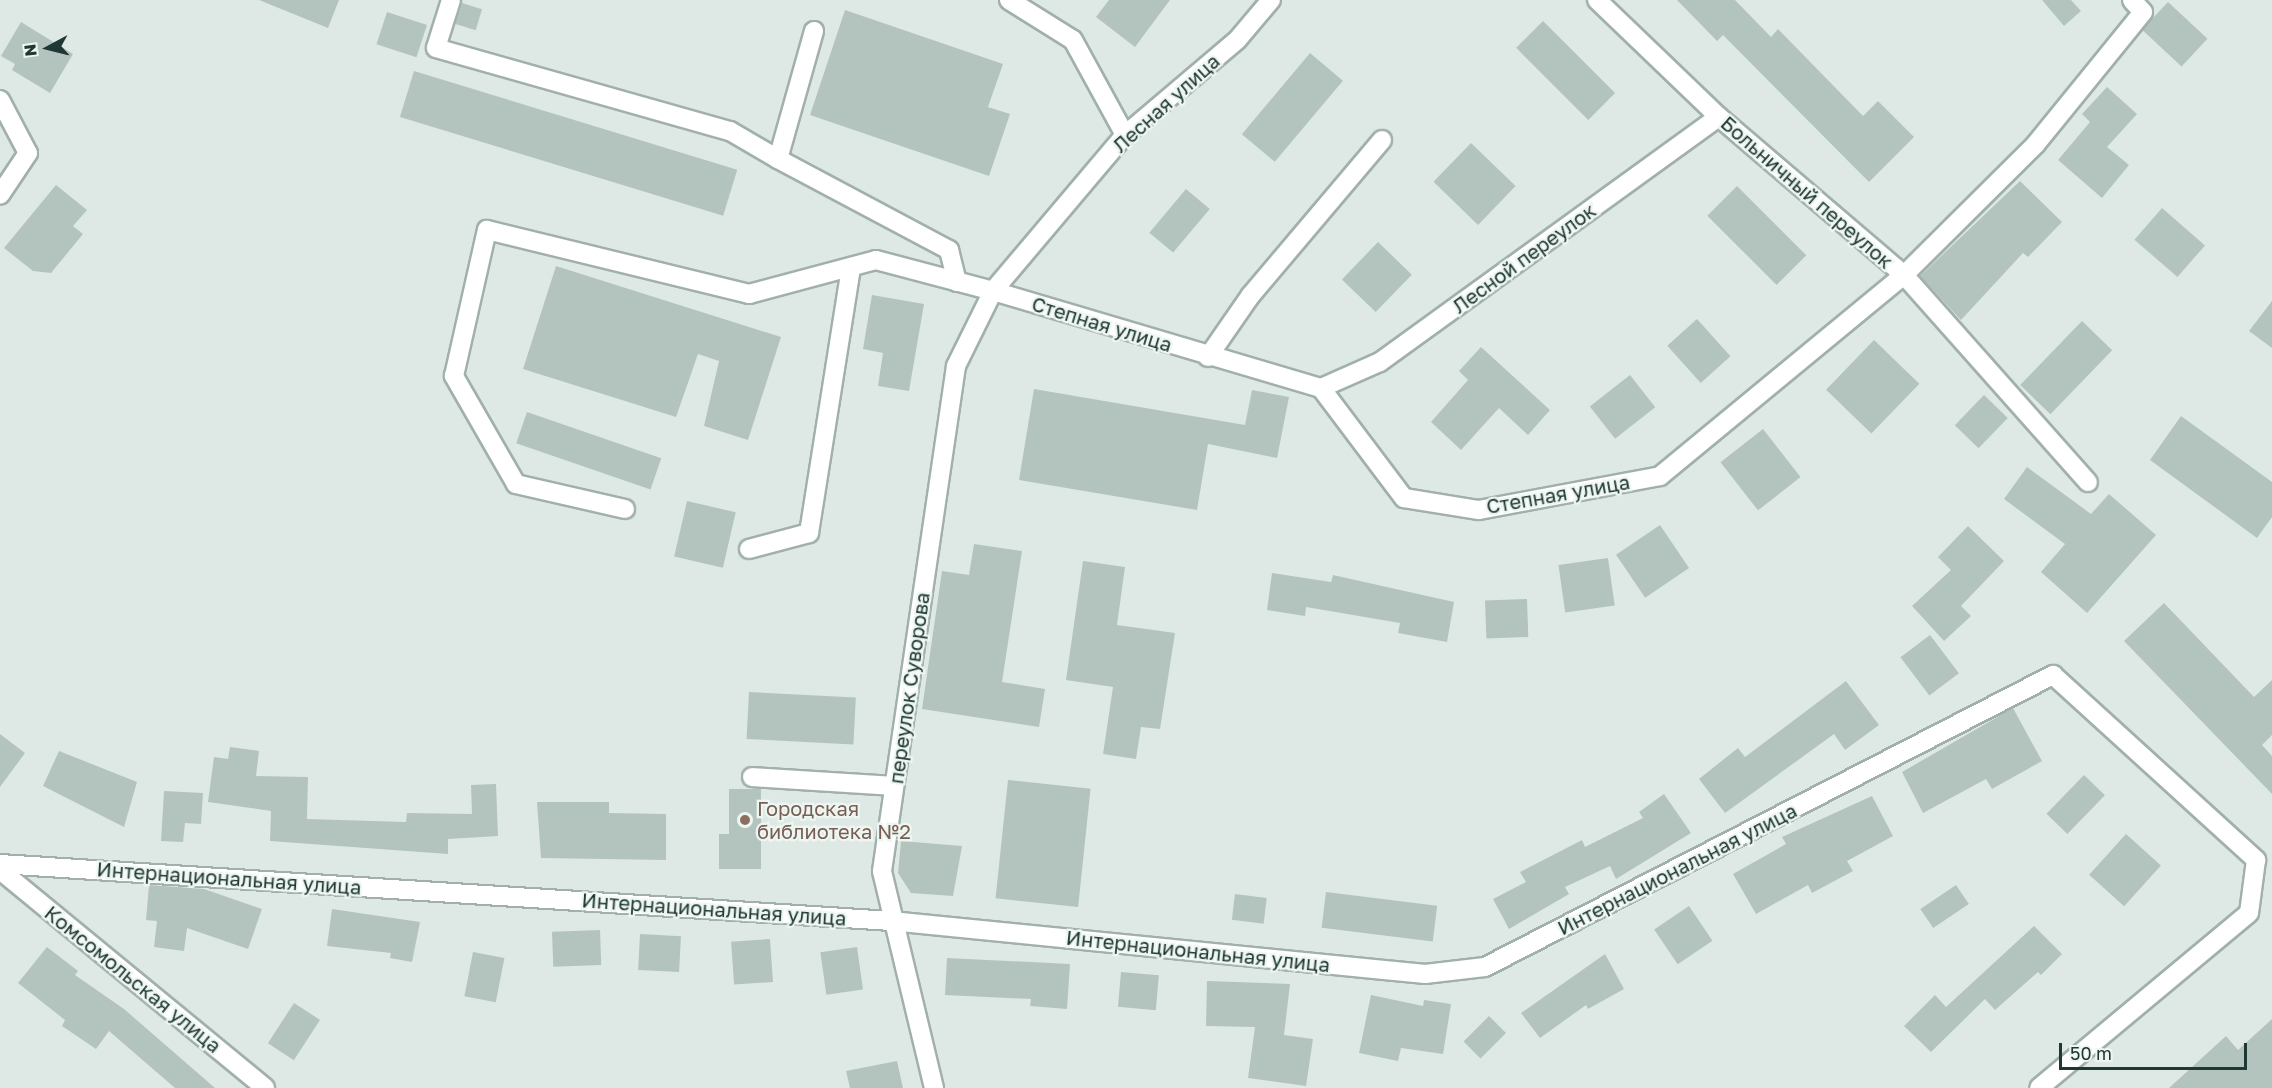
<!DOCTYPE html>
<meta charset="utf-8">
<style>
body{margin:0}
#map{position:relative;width:2272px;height:1088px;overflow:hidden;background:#dee9e5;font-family:"Golos Text",sans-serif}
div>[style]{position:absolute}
.building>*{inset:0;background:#b3c4be;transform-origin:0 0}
.roads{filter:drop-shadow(2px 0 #a1b0ac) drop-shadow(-2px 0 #a1b0ac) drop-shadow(0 2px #a1b0ac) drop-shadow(0 -2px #a1b0ac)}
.minor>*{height:18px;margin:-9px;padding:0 9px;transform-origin:9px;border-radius:9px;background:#fff}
.dots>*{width:16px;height:16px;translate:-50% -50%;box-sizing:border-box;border:3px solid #eef6f2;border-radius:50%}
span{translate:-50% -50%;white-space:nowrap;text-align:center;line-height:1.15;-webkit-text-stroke:4.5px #eef6f2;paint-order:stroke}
.street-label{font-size:20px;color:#203833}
.education-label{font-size:20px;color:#785e54}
.left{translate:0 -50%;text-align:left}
.north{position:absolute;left:18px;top:18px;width:60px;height:60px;-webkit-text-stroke:4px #eef6f2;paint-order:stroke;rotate:263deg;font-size:16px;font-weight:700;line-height:24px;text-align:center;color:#203833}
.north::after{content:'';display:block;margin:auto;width:21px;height:27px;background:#203833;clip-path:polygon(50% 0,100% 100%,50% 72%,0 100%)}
.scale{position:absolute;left:2059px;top:1043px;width:188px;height:27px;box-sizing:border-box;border:3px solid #203833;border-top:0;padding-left:8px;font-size:18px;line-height:21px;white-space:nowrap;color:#203833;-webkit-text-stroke:4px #eef6f2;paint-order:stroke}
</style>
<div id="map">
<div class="building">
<i style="clip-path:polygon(259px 0,339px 0,328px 28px)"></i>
<i style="clip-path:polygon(1109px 0,1170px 0,1135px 47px,1096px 17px)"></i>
<i style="clip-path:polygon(1677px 0,1735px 0,1771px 37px,1778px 29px,1863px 116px,1878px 101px,1914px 137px,1869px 182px,1723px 35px,1717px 41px)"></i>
<i style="clip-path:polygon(2042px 0,2071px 0,2081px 11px,2064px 26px)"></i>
<i style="left:2168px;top:2px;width:54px;height:38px;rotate:43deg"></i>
<i style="left:462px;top:3px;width:21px;height:22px;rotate:17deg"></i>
<i style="clip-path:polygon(845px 10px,1003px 64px,988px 107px,1010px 114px,989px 176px,810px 115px)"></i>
<i style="left:387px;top:12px;width:42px;height:34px;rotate:18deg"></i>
<i style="left:1543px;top:21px;width:102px;height:38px;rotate:45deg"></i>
<i style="clip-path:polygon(21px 22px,73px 54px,50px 93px,12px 70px,15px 64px,1px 56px)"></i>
<i style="left:1310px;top:53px;width:43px;height:106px;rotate:40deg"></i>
<i style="left:414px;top:71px;width:338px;height:48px;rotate:17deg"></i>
<i style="clip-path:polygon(2107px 87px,2137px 114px,2107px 147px,2129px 165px,2102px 198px,2058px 160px,2090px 122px,2082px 114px)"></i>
<i style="left:1471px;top:143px;width:62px;height:54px;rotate:44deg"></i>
<i style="clip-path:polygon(2020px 181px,2062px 222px,2028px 257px,2023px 253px,1961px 320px,1920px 276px)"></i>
<i style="clip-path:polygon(56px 185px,87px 210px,73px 226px,83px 234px,51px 273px,33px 271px,4px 248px)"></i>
<i style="left:1737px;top:186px;width:98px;height:42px;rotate:45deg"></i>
<i style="left:1186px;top:189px;width:31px;height:57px;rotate:40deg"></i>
<i style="left:2162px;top:208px;width:57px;height:42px;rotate:41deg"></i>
<i style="left:1378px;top:242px;width:47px;height:52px;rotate:44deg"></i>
<i style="clip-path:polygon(556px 266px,781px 337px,748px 440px,704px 426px,719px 361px,698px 354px,676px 417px,523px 369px)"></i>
<i style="clip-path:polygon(872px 295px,924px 304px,909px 391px,878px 386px,883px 353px,863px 349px)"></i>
<i style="clip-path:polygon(2272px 301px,2272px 348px,2249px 331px)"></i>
<i style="left:1697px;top:319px;width:50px;height:40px;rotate:48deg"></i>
<i style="left:2082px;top:321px;width:42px;height:89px;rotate:44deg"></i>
<i style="left:1874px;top:340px;width:63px;height:69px;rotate:44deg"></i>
<i style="clip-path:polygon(1481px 347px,1550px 410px,1528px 435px,1499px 408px,1461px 450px,1431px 422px,1468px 380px,1459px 371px)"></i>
<i style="left:1630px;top:375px;width:41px;height:51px;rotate:52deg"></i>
<i style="clip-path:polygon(1034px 389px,1245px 425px,1252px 390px,1289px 397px,1277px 458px,1208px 444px,1197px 510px,1019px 480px)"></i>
<i style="left:1984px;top:395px;width:33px;height:42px;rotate:44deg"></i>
<i style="left:527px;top:412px;width:142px;height:33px;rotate:19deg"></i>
<i style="clip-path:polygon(2181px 416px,2272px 482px,2272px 517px,2257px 538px,2150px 460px)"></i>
<i style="left:1763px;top:429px;width:61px;height:54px;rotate:52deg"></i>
<i style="clip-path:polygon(2027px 467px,2091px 514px,2109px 494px,2156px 535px,2087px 613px,2041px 572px,2065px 544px,2004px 499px)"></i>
<i style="left:687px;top:501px;width:50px;height:57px;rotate:13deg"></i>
<i style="left:1660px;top:525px;width:52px;height:53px;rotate:56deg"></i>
<i style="clip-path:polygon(1968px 526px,2004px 561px,1961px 606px,1971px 616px,1944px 641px,1912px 606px,1951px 570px,1938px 557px)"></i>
<i style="clip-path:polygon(974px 544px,1022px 551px,1002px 682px,1045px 689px,1039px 727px,922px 709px,942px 571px,969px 575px)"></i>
<i style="left:1608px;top:558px;width:48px;height:50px;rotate:82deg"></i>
<i style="clip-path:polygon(1083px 561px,1125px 567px,1117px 625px,1175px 633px,1160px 729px,1141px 727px,1136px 759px,1103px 754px,1113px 687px,1066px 680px)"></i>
<i style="clip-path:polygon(1272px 573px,1331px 582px,1333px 575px,1454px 602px,1447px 642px,1398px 633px,1400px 623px,1306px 607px,1305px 616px,1267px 610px)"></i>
<i style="left:1527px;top:599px;width:38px;height:42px;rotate:88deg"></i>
<i style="clip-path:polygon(2164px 603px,2254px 697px,2272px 680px,2272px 735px,2262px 745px,2272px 756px,2272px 794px,2124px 641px)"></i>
<i style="left:1930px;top:635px;width:48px;height:37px;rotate:53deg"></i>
<i style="clip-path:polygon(1846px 681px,1879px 725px,1845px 750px,1834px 734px,1725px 813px,1699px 779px,1738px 748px,1745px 757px)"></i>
<i style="left:749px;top:692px;width:107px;height:47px;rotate:3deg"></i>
<i style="clip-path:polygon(2013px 708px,2042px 761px,1992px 789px,1986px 779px,1923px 813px,1902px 772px)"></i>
<i style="clip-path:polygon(0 734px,25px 753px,0 787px)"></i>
<i style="clip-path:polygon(230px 747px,259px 751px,256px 776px,308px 777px,307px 819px,406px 822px,407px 813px,472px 814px,471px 785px,496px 784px,498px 836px,448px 839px,448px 854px,270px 841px,271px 811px,208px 802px,214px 757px,228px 759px)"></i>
<i style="clip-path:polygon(59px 751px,137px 782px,124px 827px,43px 786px)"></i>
<i style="left:2084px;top:775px;width:29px;height:54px;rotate:44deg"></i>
<i style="left:1008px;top:780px;width:83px;height:119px;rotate:6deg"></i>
<i style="clip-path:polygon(729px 789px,761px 789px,761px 869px,719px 869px,719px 834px,729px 834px)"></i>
<i style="clip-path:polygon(164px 791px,203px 793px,201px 824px,185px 823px,183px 842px,161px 841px)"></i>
<i style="clip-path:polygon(1664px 794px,1691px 833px,1616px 879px,1610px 866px,1565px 887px,1569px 894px,1509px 929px,1493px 899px,1526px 882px,1520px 872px,1582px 840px,1585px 847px,1643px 818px,1639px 812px)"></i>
<i style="clip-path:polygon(1872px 796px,1893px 836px,1847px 861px,1853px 871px,1812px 893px,1808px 885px,1756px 914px,1733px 874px,1786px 844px,1782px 837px)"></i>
<i style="clip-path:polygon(537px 802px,609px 802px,609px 813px,666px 814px,666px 860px,541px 858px)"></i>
<i style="left:2126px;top:834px;width:47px;height:55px;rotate:42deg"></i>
<i style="clip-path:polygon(901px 841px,962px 846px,953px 896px,911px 893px,898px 873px)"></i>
<i style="clip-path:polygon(149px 885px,204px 889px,262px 909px,248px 949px,187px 928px,184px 951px,154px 947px,157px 921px,146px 920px)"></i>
<i style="left:1956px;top:885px;width:23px;height:43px;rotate:56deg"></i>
<i style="left:1326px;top:892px;width:112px;height:36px;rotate:7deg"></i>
<i style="left:1235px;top:894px;width:32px;height:26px;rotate:7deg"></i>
<i style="left:1689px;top:906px;width:42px;height:42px;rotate:56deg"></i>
<i style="clip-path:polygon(332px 909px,420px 922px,412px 962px,390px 958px,391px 953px,327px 946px)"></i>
<i style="clip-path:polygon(2034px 926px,2062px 954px,2041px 975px,2038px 972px,1995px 1010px,1985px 999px,1931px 1052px,1904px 1026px,1935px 995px,1946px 1007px)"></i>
<i style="left:600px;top:930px;width:35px;height:48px;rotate:88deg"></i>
<i style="left:640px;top:934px;width:41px;height:36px;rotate:3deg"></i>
<i style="left:770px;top:939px;width:43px;height:39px;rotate:86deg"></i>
<i style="clip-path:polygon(47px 947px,78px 971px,75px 975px,124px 1009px,215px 1088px,175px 1088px,109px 1031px,96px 1049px,62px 1026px,65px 1020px,18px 983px)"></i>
<i style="left:857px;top:947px;width:43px;height:37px;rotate:82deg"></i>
<i style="left:473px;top:952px;width:32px;height:45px;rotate:11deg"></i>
<i style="clip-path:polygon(1605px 954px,1624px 989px,1588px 1009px,1586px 1005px,1540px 1038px,1521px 1013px)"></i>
<i style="clip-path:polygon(947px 958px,1070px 964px,1067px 1009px,1030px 1006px,1031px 999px,945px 995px)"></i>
<i style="left:1121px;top:972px;width:38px;height:35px;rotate:5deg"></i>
<i style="clip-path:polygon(1207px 981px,1290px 984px,1284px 1035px,1313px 1039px,1306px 1086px,1248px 1078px,1255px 1027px,1206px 1026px)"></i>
<i style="clip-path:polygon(1371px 995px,1423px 1006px,1424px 1000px,1451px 1004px,1443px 1054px,1401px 1048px,1398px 1061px,1359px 1053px)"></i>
<i style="left:294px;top:1003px;width:31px;height:48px;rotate:33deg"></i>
<i style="left:1489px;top:1016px;width:24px;height:36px;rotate:45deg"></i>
<i style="clip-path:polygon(2272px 1019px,2272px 1088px,2169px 1088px,2226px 1036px,2238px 1050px)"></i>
<i style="clip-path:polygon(897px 1061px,903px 1088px,850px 1088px,846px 1071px)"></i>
</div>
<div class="roads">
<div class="minor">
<i style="left:451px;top:0;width:50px;rotate:107.4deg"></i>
<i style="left:436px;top:48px;width:305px;rotate:15.8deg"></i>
<i style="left:730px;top:131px;width:56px;rotate:30.3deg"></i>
<i style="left:1009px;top:0;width:75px;rotate:32deg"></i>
<i style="left:1073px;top:40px;width:108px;rotate:61.3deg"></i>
<i style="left:1597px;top:0;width:169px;rotate:43.8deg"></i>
<i style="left:1719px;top:117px;width:243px;rotate:40.5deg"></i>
<i style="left:1904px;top:275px;width:277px;rotate:48.4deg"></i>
<i style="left:814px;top:31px;width:133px;rotate:105.7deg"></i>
<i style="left:778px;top:159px;width:194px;rotate:28deg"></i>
<i style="left:949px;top:250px;width:33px;rotate:76deg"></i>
<i style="left:0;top:100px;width:60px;rotate:62.2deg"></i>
<i style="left:28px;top:153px;width:50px;rotate:123.7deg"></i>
<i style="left:1208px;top:357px;width:75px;rotate:-55.3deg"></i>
<i style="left:1251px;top:295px;width:203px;rotate:-49.8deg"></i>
<i style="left:1321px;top:388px;width:64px;rotate:-23.8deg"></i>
<i style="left:1380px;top:362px;width:418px;rotate:-35.9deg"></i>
<i style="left:625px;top:509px;width:112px;rotate:-167.1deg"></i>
<i style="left:516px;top:484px;width:125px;rotate:-119.9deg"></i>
<i style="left:454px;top:376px;width:150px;rotate:-77.3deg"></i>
<i style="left:487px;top:230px;width:270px;rotate:13.7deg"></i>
<i style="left:749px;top:294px;width:131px;rotate:-15deg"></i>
<i style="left:876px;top:260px;width:121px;rotate:14.8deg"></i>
<i style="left:993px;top:291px;width:342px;rotate:16.5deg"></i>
<i style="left:1321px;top:388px;width:138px;rotate:53deg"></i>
<i style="left:1404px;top:498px;width:76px;rotate:9.1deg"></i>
<i style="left:1479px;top:510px;width:184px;rotate:-10.6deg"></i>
<i style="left:1660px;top:476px;width:316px;rotate:-39.5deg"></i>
<i style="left:1904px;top:275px;width:185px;rotate:-44.8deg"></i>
<i style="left:2035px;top:145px;width:171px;rotate:-50.9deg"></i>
<i style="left:2143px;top:12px;width:16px;rotate:-133deg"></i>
<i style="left:749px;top:549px;width:62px;rotate:-14.9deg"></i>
<i style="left:809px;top:533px;width:269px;rotate:-81deg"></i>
<i style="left:752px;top:777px;width:142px;rotate:3.6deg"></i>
<i style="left:0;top:864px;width:893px;rotate:3.66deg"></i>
<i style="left:891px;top:921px;width:537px;rotate:5.67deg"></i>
<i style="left:1425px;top:974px;width:60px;rotate:-6.7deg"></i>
<i style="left:1485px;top:967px;width:639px;rotate:-27.21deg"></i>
<i style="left:2053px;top:675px;width:275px;rotate:42.3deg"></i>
<i style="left:2256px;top:860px;width:53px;rotate:97.5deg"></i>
<i style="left:2249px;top:913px;width:273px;rotate:140.2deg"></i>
<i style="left:0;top:870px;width:343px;rotate:39.4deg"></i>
<i style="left:934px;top:1088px;width:223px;rotate:-103.5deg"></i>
<i style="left:882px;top:871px;width:510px;rotate:-81.66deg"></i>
<i style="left:956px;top:366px;width:84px;rotate:-63.7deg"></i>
<i style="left:993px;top:291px;width:204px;rotate:-49.8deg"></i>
<i style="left:1125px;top:135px;width:148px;rotate:-40.3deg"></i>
<i style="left:1238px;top:39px;width:51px;rotate:-49.8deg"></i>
</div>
</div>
<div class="dots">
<i style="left:745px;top:820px;background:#8d6e63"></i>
</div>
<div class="street-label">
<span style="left:1166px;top:103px;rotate:-42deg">Лесная улица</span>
<span style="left:1807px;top:192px;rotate:41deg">Больничный переулок</span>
<span style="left:1524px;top:258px;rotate:-36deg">Лесной переулок</span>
<span style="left:1102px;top:324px;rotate:17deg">Степная улица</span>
<span style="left:1558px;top:494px;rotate:-10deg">Степная улица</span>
<span style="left:909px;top:688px;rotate:-82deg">переулок Суворова</span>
<span style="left:1677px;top:869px;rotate:-27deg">Интернациональная улица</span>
<span style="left:229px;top:878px;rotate:4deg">Интернациональная улица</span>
<span style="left:714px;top:909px;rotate:4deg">Интернациональная улица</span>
<span style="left:1198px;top:951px;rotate:6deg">Интернациональная улица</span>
<span style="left:133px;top:979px;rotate:39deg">Комсомольская улица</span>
</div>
<div class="education-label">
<span class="left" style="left:757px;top:820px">Городская<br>библиотека №2</span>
</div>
<div class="north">N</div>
<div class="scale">50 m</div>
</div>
